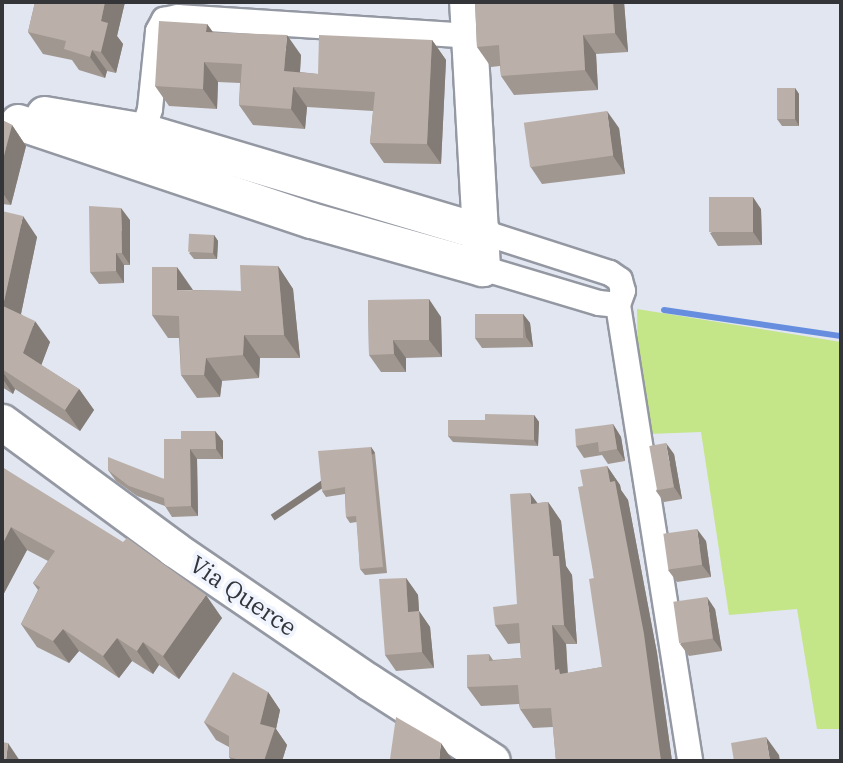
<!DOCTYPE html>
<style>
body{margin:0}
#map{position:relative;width:843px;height:763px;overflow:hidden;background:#e1e6f1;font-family:"IBM Plex Serif",serif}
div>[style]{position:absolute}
.green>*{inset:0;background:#c4e588}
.stream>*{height:6px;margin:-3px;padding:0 3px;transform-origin:3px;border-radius:3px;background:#678ede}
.roads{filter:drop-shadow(2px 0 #9498a2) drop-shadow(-2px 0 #9498a2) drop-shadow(0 2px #9498a2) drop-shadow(0 -2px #9498a2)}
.street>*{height:24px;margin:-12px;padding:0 12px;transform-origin:12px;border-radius:12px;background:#fff}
.secondary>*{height:35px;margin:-17.5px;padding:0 17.5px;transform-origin:17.5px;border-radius:17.5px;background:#fff}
.wall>*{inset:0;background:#a19791}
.shaded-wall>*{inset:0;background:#837b76;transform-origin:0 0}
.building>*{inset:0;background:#bbb0a9;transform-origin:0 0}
span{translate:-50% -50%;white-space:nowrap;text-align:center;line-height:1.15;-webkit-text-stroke:7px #eff4ff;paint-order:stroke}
.street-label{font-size:24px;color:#333539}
.frame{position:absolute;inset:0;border:4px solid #333539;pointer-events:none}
</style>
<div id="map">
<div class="green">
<i style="clip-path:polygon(637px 309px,841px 342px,841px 729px,817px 729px,797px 609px,729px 615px,701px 432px,648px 434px,638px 369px)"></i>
</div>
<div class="stream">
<i style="left:664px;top:310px;width:179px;rotate:8.4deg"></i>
</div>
<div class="roads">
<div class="street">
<i style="left:143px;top:131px;width:23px;rotate:-72deg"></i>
<i style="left:150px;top:109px;width:78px;rotate:-84.1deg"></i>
<i style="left:158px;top:31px;width:13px;rotate:-61deg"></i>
<i style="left:164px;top:20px;width:14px;rotate:-12deg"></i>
<i style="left:178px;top:17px;width:292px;rotate:3.7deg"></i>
<i style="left:482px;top:232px;width:134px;rotate:17.8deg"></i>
<i style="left:610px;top:273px;width:12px;rotate:35deg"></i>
<i style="left:620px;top:280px;width:11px;rotate:75deg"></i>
<i style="left:623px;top:291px;width:15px;rotate:110deg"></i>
<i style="left:618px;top:305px;width:462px;rotate:81deg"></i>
<i style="left:482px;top:268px;width:122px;rotate:16.7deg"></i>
<i style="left:599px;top:303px;width:19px;rotate:6deg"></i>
</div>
<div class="secondary">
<i style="left:44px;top:114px;width:100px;rotate:9.7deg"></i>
<i style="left:143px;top:131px;width:354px;rotate:16.6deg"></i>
<i style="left:18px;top:122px;width:309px;rotate:18.5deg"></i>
<i style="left:311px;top:220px;width:178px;rotate:15.7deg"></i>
<i style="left:482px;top:268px;width:266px;rotate:-93.2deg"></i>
<i style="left:2px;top:422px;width:214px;rotate:36.4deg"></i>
<i style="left:174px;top:549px;width:236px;rotate:34.3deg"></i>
<i style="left:369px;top:682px;width:146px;rotate:32.7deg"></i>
</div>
</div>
<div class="wall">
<i style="clip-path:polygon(35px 2px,125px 2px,117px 36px,123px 44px,116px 73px,107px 71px,105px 78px,79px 70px,72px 60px,43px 54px,28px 32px)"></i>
<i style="clip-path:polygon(475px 2px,624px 2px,628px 52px,596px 54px,598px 90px,514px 95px,501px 76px,500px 66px,491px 67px,477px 47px)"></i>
<i style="clip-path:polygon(207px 24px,213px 32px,301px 55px,300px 72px,318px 74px,432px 40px,446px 60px,441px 164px,384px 163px,370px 143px,373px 111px,307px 107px,305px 129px,253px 125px,239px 105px,240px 83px,218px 82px,217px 109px,169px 106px,155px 86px)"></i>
<i style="clip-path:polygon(795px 88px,799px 94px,799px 126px,782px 126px,777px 119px)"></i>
<i style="clip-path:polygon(2px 120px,12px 125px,26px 146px,11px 205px,2px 204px)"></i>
<i style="clip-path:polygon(619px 128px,625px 174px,542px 184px,530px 166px)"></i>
<i style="clip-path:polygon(761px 209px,762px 245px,718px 246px,710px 233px)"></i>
<i style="clip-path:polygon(2px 211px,37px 237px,21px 314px,50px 342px,41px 365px,79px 389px,94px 410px,80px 431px,15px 389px,13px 394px,2px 387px)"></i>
<i style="clip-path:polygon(130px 220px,130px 265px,124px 265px,124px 283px,99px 284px,90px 272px)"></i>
<i style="clip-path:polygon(214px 235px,218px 241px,217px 259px,194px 259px,189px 253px)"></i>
<i style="clip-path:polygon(278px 266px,293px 289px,300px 358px,260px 358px,259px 378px,222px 381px,220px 397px,197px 398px,181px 375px,179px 338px,168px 338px,152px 315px,193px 290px,241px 291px)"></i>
<i style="clip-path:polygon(368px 300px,441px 317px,442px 357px,406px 358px,406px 372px,381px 372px,369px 355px)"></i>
<i style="clip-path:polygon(523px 314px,530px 323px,533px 347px,482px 348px,475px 338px)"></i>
<i style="clip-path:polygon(534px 415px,539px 422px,538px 446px,453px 442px,448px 436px,485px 420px)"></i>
<i style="clip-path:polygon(613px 424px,621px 437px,625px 461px,608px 464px,602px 455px,584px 458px,576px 446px)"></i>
<i style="clip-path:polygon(215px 431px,223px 441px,223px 459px,197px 459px,198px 516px,172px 517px,165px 506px,137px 496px,116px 481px,108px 470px,164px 479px,181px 439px)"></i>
<i style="clip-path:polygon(371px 447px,375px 453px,387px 573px,365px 575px,360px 569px,357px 522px,350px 523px,346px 517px,345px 494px,326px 497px,322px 491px)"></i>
<i style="clip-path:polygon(674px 454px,682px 499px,664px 502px,656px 491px)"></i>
<i style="clip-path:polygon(607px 466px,620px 485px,621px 490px,628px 500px,657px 653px,672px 761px,556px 761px,553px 727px,533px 728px,520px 709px,519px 704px,481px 706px,467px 687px,489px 654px,493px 660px,521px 658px,520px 643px,508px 644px,495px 625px,517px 604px,538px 503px,548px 502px,561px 521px,566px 566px,572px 575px,577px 644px,566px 644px,568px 673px,602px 667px,594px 578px,583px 486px)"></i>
<i style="clip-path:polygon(2px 467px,222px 618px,179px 679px,159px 665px,153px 674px,132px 661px,119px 678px,79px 651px,69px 663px,37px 647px,21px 624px,38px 590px,33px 583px,48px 561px,27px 550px,2px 597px)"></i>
<i style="clip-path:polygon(706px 541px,711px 577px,677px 582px,668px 570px)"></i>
<i style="clip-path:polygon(406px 578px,418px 595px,419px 611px,430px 627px,434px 668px,396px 671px,385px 655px)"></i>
<i style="clip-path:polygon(715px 609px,722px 651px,689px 656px,680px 644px)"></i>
<i style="clip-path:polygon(268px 692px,280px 710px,276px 729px,287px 745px,282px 761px,232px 761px,229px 757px,229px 747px,216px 740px,204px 722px)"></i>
</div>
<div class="shaded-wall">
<i style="clip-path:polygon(105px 2px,125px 2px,117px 36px,123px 44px,116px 73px,101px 52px,101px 21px)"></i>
<i style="clip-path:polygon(613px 2px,624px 2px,628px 52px,615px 33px)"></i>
<i style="clip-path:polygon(207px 24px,221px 44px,206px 32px)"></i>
<i style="clip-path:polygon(287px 35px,301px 55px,299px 88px,284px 71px)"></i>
<i style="clip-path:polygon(583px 35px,596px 54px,598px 90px,585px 70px)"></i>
<i style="clip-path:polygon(432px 40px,446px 60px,441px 164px,427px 144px)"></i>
<i style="clip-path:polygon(92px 50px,107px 71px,105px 78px,90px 57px)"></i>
<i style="clip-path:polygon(204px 62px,218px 82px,217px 109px,203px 89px)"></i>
<i style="clip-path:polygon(293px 87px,307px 107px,305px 129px,291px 109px)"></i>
<i style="clip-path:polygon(795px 88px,799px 94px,799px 126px,795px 119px)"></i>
<i style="clip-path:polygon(607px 111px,619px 128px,625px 174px,613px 156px)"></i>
<i style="clip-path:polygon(12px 125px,26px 146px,11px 205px,2px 192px,2px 163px)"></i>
<i style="clip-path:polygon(753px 197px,761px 209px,762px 245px,753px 232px)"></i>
<i style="clip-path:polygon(121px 208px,130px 220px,130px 265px,122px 253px)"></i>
<i style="clip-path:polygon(23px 216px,37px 237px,18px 328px,3px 306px)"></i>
<i style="clip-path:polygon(214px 235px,218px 241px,217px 259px,213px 253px)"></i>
<i style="clip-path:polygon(116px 253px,124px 265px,124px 283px,116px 271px)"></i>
<i style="clip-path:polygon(278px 266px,293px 289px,300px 358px,284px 335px)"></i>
<i style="clip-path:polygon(177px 267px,193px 290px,177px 290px)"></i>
<i style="clip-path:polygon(429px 299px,441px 317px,442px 357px,429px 340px)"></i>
<i style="clip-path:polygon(523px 314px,530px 323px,533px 347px,526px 337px)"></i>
<i style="clip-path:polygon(35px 321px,50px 342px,38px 374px,23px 353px)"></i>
<i style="clip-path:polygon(244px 335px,260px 358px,259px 378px,243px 355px)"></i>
<i style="clip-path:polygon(393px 340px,406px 358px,406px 372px,394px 354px)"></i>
<i style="clip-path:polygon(206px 358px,222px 381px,220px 397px,204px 375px)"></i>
<i style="clip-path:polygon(2px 371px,15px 389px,13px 394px,2px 378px)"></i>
<i style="clip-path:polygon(79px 389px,94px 410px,80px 431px,65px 410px)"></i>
<i style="clip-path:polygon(534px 415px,539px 422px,538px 446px,534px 440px)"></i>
<i style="clip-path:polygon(613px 424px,621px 437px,625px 461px,617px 449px)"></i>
<i style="clip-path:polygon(215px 431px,223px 441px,223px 459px,216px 449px)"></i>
<i style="clip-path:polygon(666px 443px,674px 454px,682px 499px,674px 487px)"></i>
<i style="left:371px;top:447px;width:7px;height:121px;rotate:56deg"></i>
<i style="clip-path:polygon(190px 449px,197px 459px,198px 516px,191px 506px)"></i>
<i style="clip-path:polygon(607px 466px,620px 485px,621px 490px,628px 500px,657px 653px,672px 761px,661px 761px)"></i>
<i style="clip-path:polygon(530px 493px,544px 512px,531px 504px)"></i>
<i style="clip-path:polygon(548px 502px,561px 521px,566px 566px,572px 575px,577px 644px,564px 625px,553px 556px)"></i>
<i style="clip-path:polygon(11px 527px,27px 550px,2px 597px,2px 545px)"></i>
<i style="clip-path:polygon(697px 529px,706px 541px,711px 577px,702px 565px)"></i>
<i style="clip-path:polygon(406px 578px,418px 595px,420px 628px,408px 612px)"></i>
<i style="clip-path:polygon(206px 595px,222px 618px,179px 679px,163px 656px)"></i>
<i style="clip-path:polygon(707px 597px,715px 609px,722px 651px,713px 639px)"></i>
<i style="clip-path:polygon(419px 611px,430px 627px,434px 668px,422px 652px)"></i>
<i style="clip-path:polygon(552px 625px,566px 644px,568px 682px,555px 670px)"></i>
<i style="clip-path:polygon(63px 629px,79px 651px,69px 663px,53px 641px)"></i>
<i style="clip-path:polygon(117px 638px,132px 661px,119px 678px,103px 656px)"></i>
<i style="clip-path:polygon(143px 642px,159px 665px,153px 674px,137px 651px)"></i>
<i style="clip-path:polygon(268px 692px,280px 710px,276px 729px,287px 745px,282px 761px,264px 761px,260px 724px)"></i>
<i style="clip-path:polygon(766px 737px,779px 755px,780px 761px,770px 761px)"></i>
<i style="clip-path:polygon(8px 743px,20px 761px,6px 761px)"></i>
<i style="clip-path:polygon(441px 743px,453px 761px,439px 761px)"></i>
</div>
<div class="building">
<i style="clip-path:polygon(35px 2px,105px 2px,101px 21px,108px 23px,101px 52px,92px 50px,90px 57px,64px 49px,66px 41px,28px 32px)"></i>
<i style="clip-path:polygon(475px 2px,613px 2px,615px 33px,583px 35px,585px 70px,501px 76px,499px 45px,477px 47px)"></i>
<i style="clip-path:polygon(159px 21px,207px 24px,206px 32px,287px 35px,284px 71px,318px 74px,319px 35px,432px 40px,427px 144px,370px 143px,375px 92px,293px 87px,291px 109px,239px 105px,242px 64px,204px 62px,203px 89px,155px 86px)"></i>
<i style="left:777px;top:88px;width:18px;height:31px"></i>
<i style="left:607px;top:111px;width:45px;height:84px;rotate:82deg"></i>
<i style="clip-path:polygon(2px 120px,12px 125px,2px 163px)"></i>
<i style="left:753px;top:197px;width:35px;height:44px;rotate:90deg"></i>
<i style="clip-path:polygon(89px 206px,121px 208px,122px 253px,116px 253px,116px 271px,90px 272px)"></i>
<i style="clip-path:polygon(2px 211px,23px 216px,3px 306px,35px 321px,23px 353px,79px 389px,65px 410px,2px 369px)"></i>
<i style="left:214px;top:235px;width:18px;height:25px;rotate:93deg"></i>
<i style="clip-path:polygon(240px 265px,278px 266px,284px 335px,244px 335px,243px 355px,206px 358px,204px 375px,181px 375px,179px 316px,152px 315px,152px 267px,177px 267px,177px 290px,241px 291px)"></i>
<i style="clip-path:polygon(429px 299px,429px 340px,393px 340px,394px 354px,369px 355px,368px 300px)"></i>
<i style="left:475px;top:314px;width:48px;height:24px"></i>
<i style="clip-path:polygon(485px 414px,534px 415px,534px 440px,448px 436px,448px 420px,485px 420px)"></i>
<i style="clip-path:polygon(613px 424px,617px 449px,599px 452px,598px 442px,576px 446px,575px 429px)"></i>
<i style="clip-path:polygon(181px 431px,215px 431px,216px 449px,190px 449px,191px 506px,165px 507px,164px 498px,129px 486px,108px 470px,108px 457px,164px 479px,164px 439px,181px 439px)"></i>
<i style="left:666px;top:443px;width:45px;height:17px;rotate:80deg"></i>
<i style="clip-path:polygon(371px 447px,383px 567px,360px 569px,356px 516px,346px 517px,345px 487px,322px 491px,318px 451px)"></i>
<i style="clip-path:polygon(607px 466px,610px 482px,615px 481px,644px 634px,661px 761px,556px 761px,551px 708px,520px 709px,518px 685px,467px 687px,467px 655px,489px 654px,489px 661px,521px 658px,519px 623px,495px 625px,493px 607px,517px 604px,510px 494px,530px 493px,531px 504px,548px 502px,553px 556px,559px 556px,564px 625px,552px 625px,555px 670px,559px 669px,560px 674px,602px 667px,589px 579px,594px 578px,578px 487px,583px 486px,580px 470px)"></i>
<i style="clip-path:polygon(2px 467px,123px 542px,127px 538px,206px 595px,163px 656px,143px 642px,137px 651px,117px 638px,103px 656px,63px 629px,53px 641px,21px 624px,40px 587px,33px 583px,55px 551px,11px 527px,2px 545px)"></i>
<i style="left:697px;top:529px;width:36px;height:34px;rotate:82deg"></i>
<i style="clip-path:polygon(406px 578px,408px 612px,419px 611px,422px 652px,385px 655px,379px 579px)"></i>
<i style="left:707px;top:597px;width:42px;height:34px;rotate:82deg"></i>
<i style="clip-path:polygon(233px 672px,268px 692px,260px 724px,275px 728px,264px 761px,244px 761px,229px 757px,229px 736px,204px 722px)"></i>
<i style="clip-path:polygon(396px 717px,441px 743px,439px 761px,394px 761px,390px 759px)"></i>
<i style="clip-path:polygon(766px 737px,770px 761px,734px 761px,731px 743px)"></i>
<i style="clip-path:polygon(2px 742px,8px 743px,6px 761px,2px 761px)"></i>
</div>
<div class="street-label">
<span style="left:243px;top:596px;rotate:34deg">Via Querce</span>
</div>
<div class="frame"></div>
</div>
